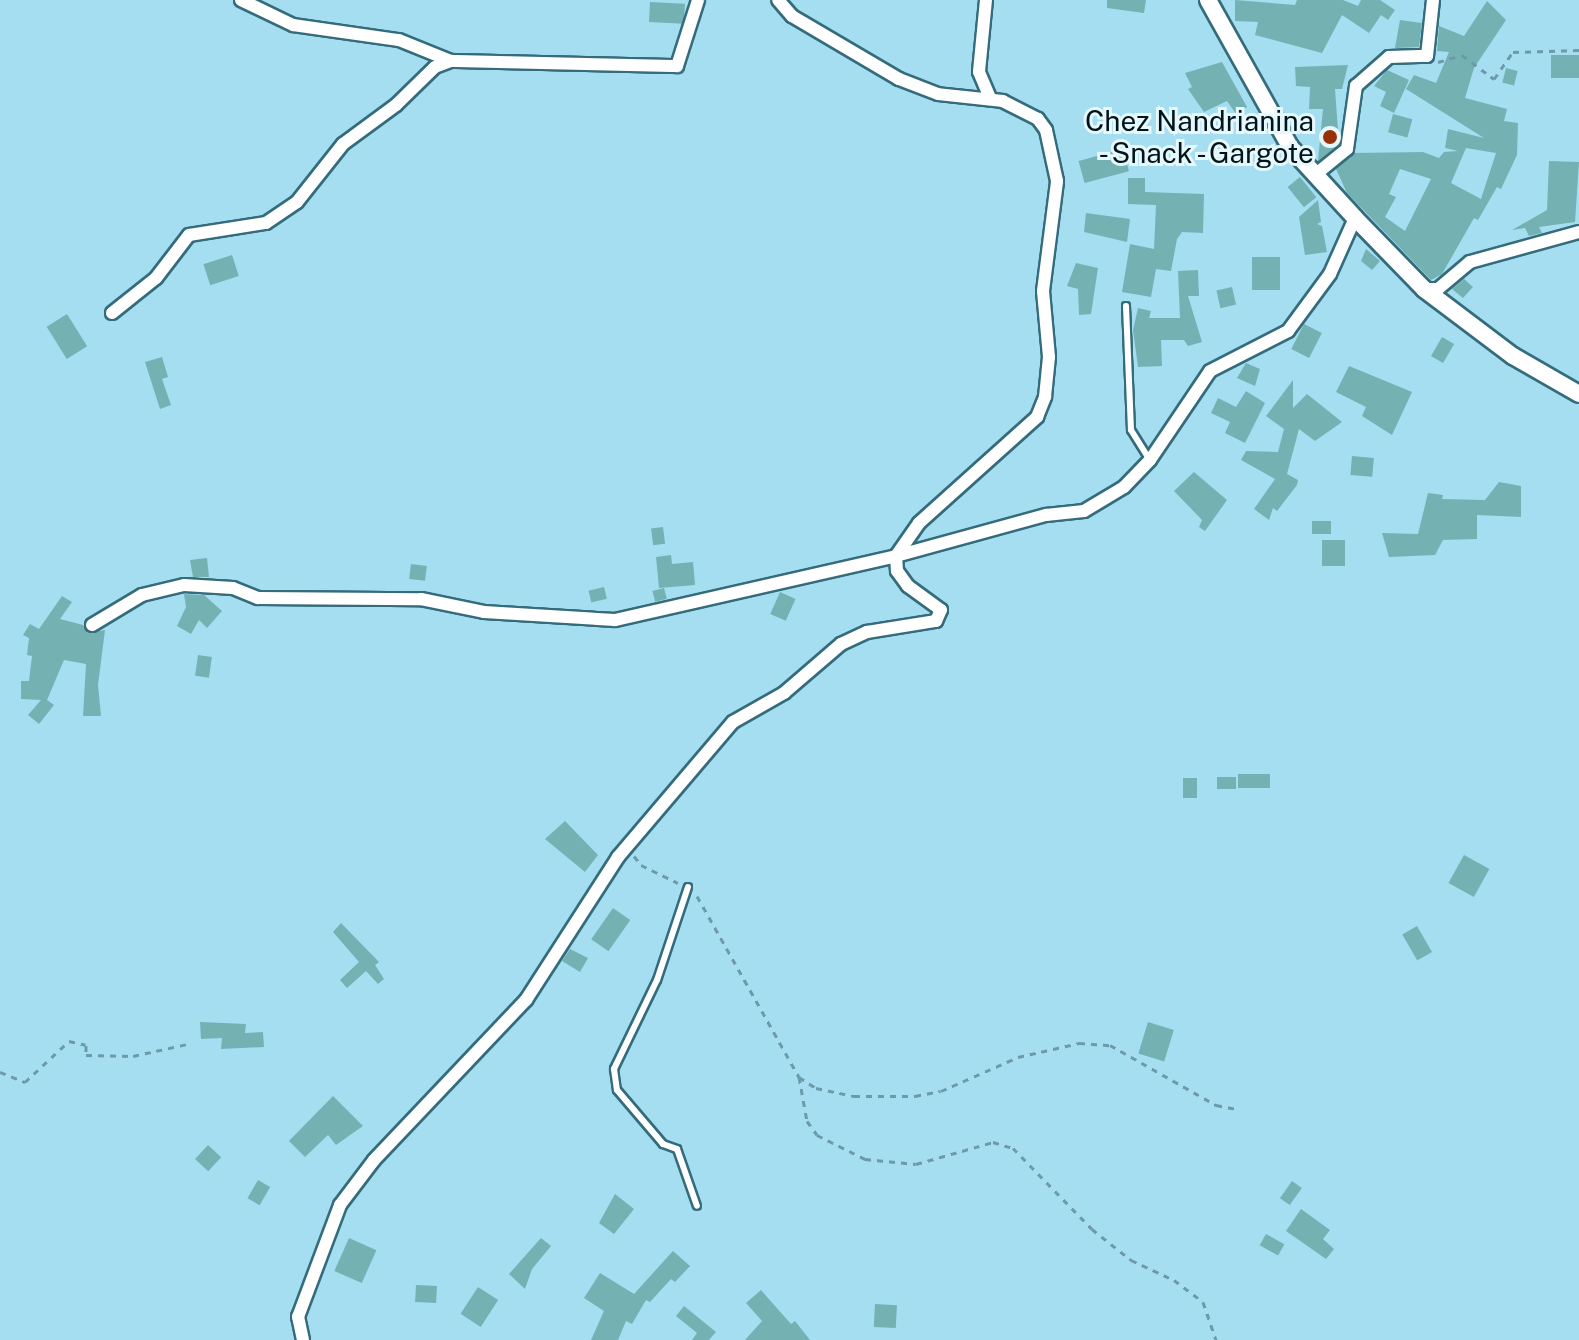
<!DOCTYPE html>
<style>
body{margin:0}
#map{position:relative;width:1579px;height:1340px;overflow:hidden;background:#a5def0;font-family:"Public Sans",sans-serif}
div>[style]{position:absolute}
.building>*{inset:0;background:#74b1b3;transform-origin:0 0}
.path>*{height:3px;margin-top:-1.5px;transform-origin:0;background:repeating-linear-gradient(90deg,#6d9aa8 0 6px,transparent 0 12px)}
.roads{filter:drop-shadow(2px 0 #346c7c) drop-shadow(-2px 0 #346c7c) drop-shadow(0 2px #346c7c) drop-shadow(0 -2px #346c7c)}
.service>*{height:6px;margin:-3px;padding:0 3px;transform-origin:3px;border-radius:3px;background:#fff}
.minor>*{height:12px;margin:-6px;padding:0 6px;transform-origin:6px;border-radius:6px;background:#fff}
.tertiary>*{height:16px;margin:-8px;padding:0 8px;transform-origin:8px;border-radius:8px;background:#fff}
.dots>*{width:22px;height:22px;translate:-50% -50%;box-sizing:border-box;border:4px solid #e7f8fd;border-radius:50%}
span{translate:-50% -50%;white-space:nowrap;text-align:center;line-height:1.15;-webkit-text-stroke:6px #e7f8fd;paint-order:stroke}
.poi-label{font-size:28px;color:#00141a}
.right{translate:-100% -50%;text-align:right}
</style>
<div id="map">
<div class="building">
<i style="clip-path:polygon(1107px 0,1146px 0,1144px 13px,1107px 8px)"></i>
<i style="clip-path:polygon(1235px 0,1295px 5px,1297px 0,1343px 0,1358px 6px,1361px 0,1380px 0,1395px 10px,1388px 20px,1381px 15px,1369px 33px,1342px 15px,1322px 53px,1255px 35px,1258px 22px,1235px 21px)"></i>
<i style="clip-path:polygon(evenodd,1487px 1px,1506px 20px,1474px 68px,1465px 98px,1507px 109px,1504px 121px,1518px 123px,1517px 155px,1501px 189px,1497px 187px,1478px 220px,1474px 218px,1442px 274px,1431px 280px,1347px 193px,1336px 169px,1354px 153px,1423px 152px,1439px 158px,1444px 152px,1458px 151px,1445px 148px,1448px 129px,1484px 138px,1406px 89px,1414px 75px,1436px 83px,1449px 52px,1437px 51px,1439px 26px,1464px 36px,1487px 1px,1466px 148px,1496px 153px,1481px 199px,1451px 183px,1466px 148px,1487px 1px,1400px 169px,1431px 179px,1405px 231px,1385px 217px,1396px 197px,1389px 194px,1400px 169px)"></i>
<i style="left:650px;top:2px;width:35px;height:20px;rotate:3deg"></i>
<i style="clip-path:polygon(1400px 20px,1422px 23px,1419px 47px,1395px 48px)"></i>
<i style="left:1579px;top:55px;width:23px;height:28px;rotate:90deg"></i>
<i style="clip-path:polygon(1222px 62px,1247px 107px,1236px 114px,1227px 101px,1204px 112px,1188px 89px,1192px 87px,1185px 73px)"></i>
<i style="clip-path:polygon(1348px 65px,1342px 89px,1335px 89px,1339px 144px,1318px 161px,1323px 109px,1309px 109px,1310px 87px,1296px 86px,1295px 67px)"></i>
<i style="left:1506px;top:68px;width:12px;height:15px;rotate:14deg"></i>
<i style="clip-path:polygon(1387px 70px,1409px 80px,1394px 113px,1380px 106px,1386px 92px,1374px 86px)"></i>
<i style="left:1393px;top:114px;width:20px;height:19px;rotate:15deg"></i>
<i style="left:1123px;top:149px;width:23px;height:46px;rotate:75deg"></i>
<i style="clip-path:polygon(1549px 161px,1579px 162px,1575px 222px,1539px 227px,1542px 233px,1529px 236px,1525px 228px,1512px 230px,1547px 210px)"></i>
<i style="left:1300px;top:177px;width:26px;height:16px;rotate:51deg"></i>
<i style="clip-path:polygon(1128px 178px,1145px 178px,1145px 192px,1204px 194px,1203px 233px,1182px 232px,1177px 239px,1171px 271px,1156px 269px,1151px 297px,1122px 292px,1130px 244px,1154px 249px,1156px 205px,1128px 204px)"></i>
<i style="clip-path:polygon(1318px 200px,1321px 222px,1317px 224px,1322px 226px,1327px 252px,1305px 255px,1299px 217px)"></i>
<i style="clip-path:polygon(1086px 213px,1130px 219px,1127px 242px,1084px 232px)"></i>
<i style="clip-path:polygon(1366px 249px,1380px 261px,1372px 270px,1361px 261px)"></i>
<i style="left:232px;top:255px;width:22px;height:30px;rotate:72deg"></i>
<i style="left:1280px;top:257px;width:33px;height:28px;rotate:90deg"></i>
<i style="clip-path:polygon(1076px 263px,1098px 268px,1091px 314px,1079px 315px,1078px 289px,1067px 286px)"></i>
<i style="clip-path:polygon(1198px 270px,1199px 296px,1188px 296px,1202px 342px,1188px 346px,1184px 340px,1161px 340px,1162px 366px,1138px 367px,1133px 330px,1138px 308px,1151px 311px,1149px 318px,1180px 318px,1178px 271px)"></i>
<i style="clip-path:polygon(1464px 279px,1473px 287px,1463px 298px,1452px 289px)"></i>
<i style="left:1232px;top:287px;width:18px;height:16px;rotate:77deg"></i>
<i style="left:67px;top:314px;width:38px;height:24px;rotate:58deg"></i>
<i style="left:1304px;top:324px;width:20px;height:28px;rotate:27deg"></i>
<i style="left:1442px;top:337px;width:14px;height:22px;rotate:30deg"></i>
<i style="clip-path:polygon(162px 357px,168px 377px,162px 379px,171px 405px,160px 409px,145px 362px)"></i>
<i style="clip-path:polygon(1246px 363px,1260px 369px,1255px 386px,1237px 378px)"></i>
<i style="clip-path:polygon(1349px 366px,1412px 392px,1392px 435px,1362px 416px,1366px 407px,1336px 392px)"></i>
<i style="clip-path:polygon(1293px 380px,1293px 408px,1307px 394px,1342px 422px,1315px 441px,1299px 429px,1287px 474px,1298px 480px,1297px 485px,1277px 511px,1273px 508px,1269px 520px,1254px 509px,1275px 479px,1241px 460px,1246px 451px,1278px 452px,1284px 429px,1266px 416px)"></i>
<i style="clip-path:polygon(1246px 391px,1265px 403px,1245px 443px,1225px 433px,1230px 422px,1211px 413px,1218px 398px,1236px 407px)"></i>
<i style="left:1352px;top:456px;width:22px;height:19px;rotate:5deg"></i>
<i style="clip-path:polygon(1194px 472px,1227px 500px,1205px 531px,1199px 527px,1202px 520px,1174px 491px)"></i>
<i style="clip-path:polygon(1499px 482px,1521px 486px,1521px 517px,1477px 515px,1477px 539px,1443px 540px,1435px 555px,1389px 557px,1382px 533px,1418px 534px,1428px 493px,1443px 495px,1442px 499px,1485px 500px)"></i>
<i style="left:1312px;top:521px;width:19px;height:13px"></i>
<i style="left:663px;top:527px;width:17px;height:12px;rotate:83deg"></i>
<i style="left:1322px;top:540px;width:23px;height:26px"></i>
<i style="clip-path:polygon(671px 555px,672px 564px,693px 562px,695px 585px,659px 588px,656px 557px)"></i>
<i style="clip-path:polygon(207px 558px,209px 577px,193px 577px,190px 560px)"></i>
<i style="left:411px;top:564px;width:16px;height:15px;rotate:7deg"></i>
<i style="left:604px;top:587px;width:12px;height:16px;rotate:76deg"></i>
<i style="left:664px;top:588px;width:11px;height:12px;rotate:75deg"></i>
<i style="left:780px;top:592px;width:17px;height:24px;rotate:24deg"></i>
<i style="clip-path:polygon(184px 594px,204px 595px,222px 611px,207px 628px,199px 620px,191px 634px,177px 626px,186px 607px)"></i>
<i style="clip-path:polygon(62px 596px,72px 602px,60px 619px,83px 625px,88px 633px,105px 630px,98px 685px,101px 716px,83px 716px,86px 664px,64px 660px,47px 700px,54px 705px,39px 724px,28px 715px,41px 700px,21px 699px,21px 681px,29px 681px,32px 656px,27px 655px,29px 638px,23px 635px,30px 624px,39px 629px)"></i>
<i style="left:198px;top:655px;width:14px;height:21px;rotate:8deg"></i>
<i style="left:1238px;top:774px;width:32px;height:14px"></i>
<i style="left:1217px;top:777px;width:19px;height:12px"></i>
<i style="left:1183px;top:778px;width:14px;height:20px"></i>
<i style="clip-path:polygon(565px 821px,598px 855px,585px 872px,545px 839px)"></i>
<i style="left:1464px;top:855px;width:29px;height:32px;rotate:29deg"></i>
<i style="left:613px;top:908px;width:21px;height:38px;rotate:35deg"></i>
<i style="clip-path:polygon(341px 923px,379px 962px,375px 965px,384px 979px,378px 984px,366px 971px,347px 988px,340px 980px,359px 962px,333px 932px)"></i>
<i style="left:1417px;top:926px;width:30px;height:17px;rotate:60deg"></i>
<i style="clip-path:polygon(570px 949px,588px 958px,580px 972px,562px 961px)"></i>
<i style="clip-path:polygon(200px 1022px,246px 1024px,245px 1033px,263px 1032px,264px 1047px,221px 1049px,222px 1038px,201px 1039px)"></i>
<i style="left:1148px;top:1022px;width:27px;height:33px;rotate:17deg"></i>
<i style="clip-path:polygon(333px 1096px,363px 1126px,336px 1145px,328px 1135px,305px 1157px,289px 1141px)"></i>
<i style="left:208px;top:1145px;width:18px;height:19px;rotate:43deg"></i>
<i style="left:258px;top:1180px;width:14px;height:21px;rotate:30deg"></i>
<i style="left:1292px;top:1181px;width:12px;height:21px;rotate:35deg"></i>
<i style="clip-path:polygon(615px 1194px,634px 1209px,614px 1234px,599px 1223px)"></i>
<i style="clip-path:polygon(1301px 1209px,1330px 1230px,1323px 1239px,1334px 1249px,1326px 1259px,1286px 1231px)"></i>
<i style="left:1266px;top:1234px;width:21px;height:13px;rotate:29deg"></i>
<i style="left:349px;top:1238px;width:30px;height:36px;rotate:24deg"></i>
<i style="clip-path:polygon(541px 1238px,551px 1246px,532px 1269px,525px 1289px,509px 1274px)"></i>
<i style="clip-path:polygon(673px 1251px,690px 1266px,675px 1282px,671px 1279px,650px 1302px,646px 1300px,632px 1324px,626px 1321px,618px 1340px,591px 1340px,604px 1311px,584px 1298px,600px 1273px,634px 1294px)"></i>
<i style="left:416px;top:1285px;width:21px;height:17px;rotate:3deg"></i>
<i style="left:478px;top:1287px;width:24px;height:32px;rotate:33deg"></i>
<i style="clip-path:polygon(761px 1290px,791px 1324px,795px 1321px,810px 1340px,745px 1340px,762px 1321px,746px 1303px)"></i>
<i style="left:875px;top:1304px;width:22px;height:23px;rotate:3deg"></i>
<i style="clip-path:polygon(684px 1306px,716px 1332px,709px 1340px,692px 1340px,697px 1333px,676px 1316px)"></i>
</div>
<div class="path">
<i style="left:1438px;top:62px;width:25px;rotate:-16deg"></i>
<i style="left:1462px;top:55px;width:40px;rotate:37deg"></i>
<i style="left:1494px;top:79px;width:33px;rotate:-55deg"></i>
<i style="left:1513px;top:52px;width:66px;rotate:-1.7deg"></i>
<i style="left:634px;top:856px;width:11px;rotate:52deg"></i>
<i style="left:641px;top:865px;width:41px;rotate:25.9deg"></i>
<i style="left:697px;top:896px;width:208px;rotate:60.6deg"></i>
<i style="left:799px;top:1077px;width:20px;rotate:33deg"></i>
<i style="left:816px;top:1088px;width:39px;rotate:12deg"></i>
<i style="left:854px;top:1096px;width:61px"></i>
<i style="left:915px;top:1096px;width:26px;rotate:-11deg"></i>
<i style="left:941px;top:1091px;width:84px;rotate:-23.8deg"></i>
<i style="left:1018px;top:1057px;width:63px;rotate:-12.9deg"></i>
<i style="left:1079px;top:1043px;width:31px;rotate:4deg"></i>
<i style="left:1110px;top:1045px;width:122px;rotate:29.5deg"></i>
<i style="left:1216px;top:1105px;width:21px;rotate:11deg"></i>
<i style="left:0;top:1072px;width:27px;rotate:22deg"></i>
<i style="left:25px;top:1082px;width:60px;rotate:-43deg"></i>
<i style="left:69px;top:1041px;width:17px;rotate:13deg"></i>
<i style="left:86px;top:1045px;width:10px;rotate:90deg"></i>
<i style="left:86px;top:1055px;width:47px;rotate:1.2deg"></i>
<i style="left:133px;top:1056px;width:55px;rotate:-12.5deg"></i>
<i style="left:799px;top:1077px;width:45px;rotate:79.7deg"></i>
<i style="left:807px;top:1121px;width:17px;rotate:54deg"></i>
<i style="left:817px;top:1135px;width:54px;rotate:26.6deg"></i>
<i style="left:865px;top:1159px;width:51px;rotate:5.6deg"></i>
<i style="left:916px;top:1164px;width:80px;rotate:-15.9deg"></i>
<i style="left:993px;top:1142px;width:21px;rotate:17deg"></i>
<i style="left:1013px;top:1148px;width:113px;rotate:45.7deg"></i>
<i style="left:1092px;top:1229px;width:50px;rotate:38.5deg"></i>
<i style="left:1131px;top:1260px;width:47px;rotate:24.9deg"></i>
<i style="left:1174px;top:1280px;width:36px;rotate:37deg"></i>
<i style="left:1203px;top:1302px;width:40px;rotate:71.1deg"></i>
</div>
<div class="roads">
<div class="service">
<i style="left:1126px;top:306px;width:124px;rotate:87.7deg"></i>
<i style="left:1131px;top:430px;width:36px;rotate:58deg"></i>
<i style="left:688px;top:887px;width:98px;rotate:108.4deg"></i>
<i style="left:657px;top:980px;width:99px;rotate:115.8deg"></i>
<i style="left:614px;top:1069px;width:21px;rotate:82deg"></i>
<i style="left:617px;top:1090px;width:71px;rotate:49.6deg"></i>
<i style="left:663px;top:1144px;width:15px;rotate:20deg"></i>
<i style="left:677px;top:1149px;width:60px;rotate:70.7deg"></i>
</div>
<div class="minor">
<i style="left:241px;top:0;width:58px;rotate:25.7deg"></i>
<i style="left:293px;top:25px;width:107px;rotate:8.1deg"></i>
<i style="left:399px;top:40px;width:56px;rotate:22deg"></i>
<i style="left:986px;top:0;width:72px;rotate:95.6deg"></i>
<i style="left:979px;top:72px;width:26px;rotate:67deg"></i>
<i style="left:1316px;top:174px;width:40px;rotate:-39deg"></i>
<i style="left:1347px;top:149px;width:64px;rotate:-81.9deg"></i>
<i style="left:1356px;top:86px;width:44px;rotate:-41.3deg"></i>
<i style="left:1389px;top:57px;width:38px;rotate:-2deg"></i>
<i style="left:1427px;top:56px;width:56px;rotate:-83.9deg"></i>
<i style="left:1424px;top:289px;width:14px"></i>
<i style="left:1438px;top:289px;width:42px;rotate:-40.2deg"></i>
<i style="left:1470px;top:262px;width:113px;rotate:-15.4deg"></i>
<i style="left:112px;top:313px;width:56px;rotate:-38.5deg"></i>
<i style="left:156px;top:278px;width:54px;rotate:-52.5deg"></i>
<i style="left:189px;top:235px;width:78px;rotate:-8.9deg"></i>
<i style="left:266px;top:223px;width:37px;rotate:-34deg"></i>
<i style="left:297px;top:202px;width:74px;rotate:-51.6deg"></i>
<i style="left:343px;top:144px;width:66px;rotate:-36.3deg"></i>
<i style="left:396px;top:105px;width:54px;rotate:-44.3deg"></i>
<i style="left:435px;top:67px;width:17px;rotate:-21deg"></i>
<i style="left:451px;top:61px;width:226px;rotate:1.3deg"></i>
<i style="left:677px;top:66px;width:69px;rotate:-72.3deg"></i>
<i style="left:92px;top:625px;width:58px;rotate:-31deg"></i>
<i style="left:142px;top:595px;width:43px;rotate:-13.4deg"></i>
<i style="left:184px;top:585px;width:49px;rotate:3.5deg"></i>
<i style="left:233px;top:588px;width:27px;rotate:22deg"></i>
<i style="left:258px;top:598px;width:163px;rotate:0.4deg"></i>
<i style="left:421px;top:599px;width:64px;rotate:11.7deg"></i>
<i style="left:484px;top:612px;width:131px;rotate:3.5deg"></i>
<i style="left:615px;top:620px;width:288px;rotate:-12.8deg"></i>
<i style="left:896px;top:556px;width:156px;rotate:-15.3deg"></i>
<i style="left:1046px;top:515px;width:38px;rotate:-6deg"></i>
<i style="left:1084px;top:511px;width:47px;rotate:-31deg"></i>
<i style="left:1124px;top:487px;width:37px;rotate:-46deg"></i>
<i style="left:1150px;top:460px;width:107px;rotate:-56deg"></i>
<i style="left:1210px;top:371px;width:88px;rotate:-27.1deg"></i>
<i style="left:1288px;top:331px;width:71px;rotate:-53.6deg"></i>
<i style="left:1330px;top:274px;width:61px;rotate:-65.9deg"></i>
<i style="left:303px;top:1340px;width:24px;rotate:-102deg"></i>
<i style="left:298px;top:1317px;width:120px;rotate:-69.4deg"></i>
<i style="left:340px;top:1205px;width:56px;rotate:-52.9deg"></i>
<i style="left:374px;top:1160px;width:221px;rotate:-46.5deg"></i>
<i style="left:526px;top:1000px;width:170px;rotate:-57.2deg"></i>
<i style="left:618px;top:857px;width:177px;rotate:-49.6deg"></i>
<i style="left:733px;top:722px;width:59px;rotate:-29.6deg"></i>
<i style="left:784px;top:693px;width:75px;rotate:-40.7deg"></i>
<i style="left:841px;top:644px;width:29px;rotate:-25deg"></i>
<i style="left:867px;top:632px;width:70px;rotate:-9.1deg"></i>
<i style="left:936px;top:621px;width:12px;rotate:-66deg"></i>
<i style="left:941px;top:610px;width:41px;rotate:-144deg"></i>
<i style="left:908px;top:586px;width:19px;rotate:-126deg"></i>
<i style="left:897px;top:571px;width:15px;rotate:-94deg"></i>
<i style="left:896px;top:556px;width:40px;rotate:-55.1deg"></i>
<i style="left:919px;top:523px;width:159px;rotate:-41.9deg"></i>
<i style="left:1037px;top:417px;width:22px;rotate:-68deg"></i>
<i style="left:1045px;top:397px;width:40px;rotate:-84.3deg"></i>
<i style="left:1049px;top:357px;width:66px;rotate:-95.2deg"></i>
<i style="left:1043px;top:291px;width:111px;rotate:-82.7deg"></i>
<i style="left:1057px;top:181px;width:52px;rotate:-102.2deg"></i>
<i style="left:1046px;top:130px;width:14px;rotate:-126deg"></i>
<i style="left:1038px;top:119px;width:39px;rotate:-153deg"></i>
<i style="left:1003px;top:101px;width:65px;rotate:-173.9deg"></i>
<i style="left:938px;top:94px;width:42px;rotate:-159deg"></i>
<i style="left:899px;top:79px;width:124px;rotate:-149.5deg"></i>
<i style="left:792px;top:16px;width:21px;rotate:-131deg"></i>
</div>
<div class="tertiary">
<i style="left:1208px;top:0;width:168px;rotate:60.8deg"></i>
<i style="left:1290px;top:147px;width:96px;rotate:47.5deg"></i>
<i style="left:1355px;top:218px;width:99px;rotate:45.8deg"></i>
<i style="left:1424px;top:289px;width:111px;rotate:37deg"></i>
<i style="left:1513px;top:356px;width:76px;rotate:29.9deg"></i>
</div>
</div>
<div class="dots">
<i style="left:1330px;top:137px;background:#973208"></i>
</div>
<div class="poi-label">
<span class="right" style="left:1314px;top:137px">Chez Nandrianina<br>- Snack - Gargote</span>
</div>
</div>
